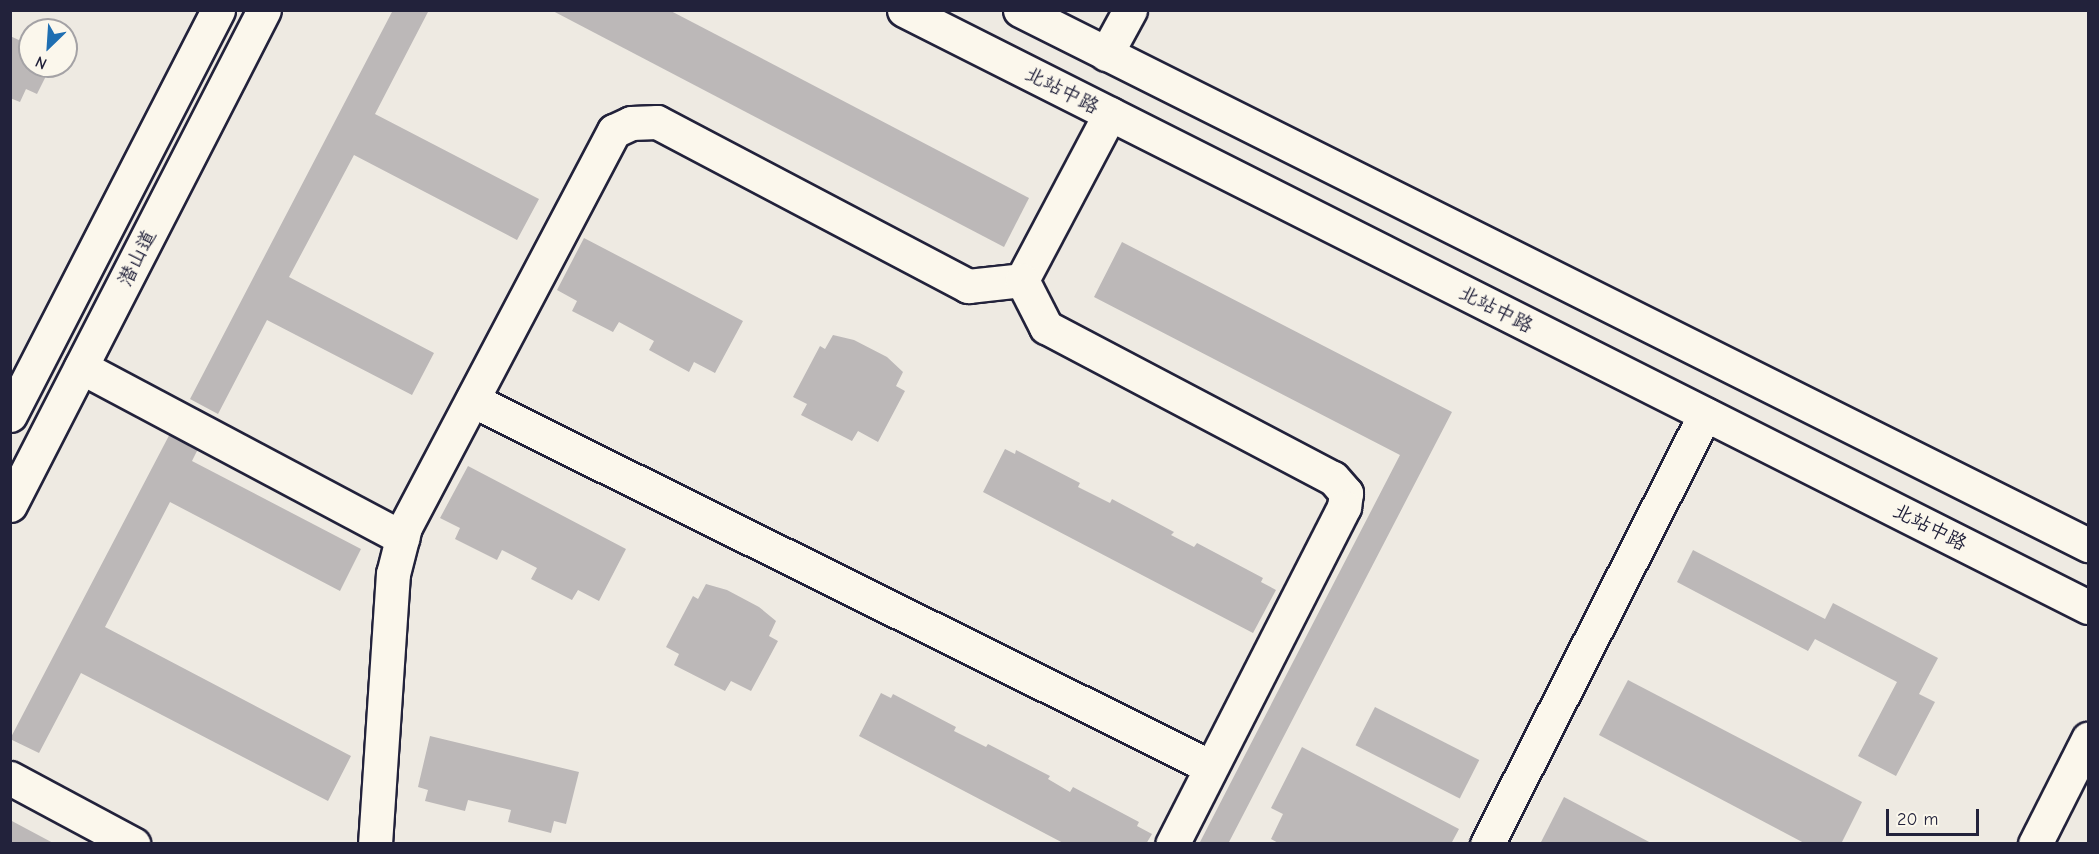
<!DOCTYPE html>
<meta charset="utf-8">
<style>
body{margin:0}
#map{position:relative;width:2099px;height:854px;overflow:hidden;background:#eeeae2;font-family:"Comic Neue","LXGW WenKai TC",sans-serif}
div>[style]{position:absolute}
.building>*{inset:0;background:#bcb8b8;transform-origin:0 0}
.roads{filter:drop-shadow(2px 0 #22223b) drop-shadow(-2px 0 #22223b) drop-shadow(0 2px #22223b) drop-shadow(0 -2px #22223b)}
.minor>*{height:33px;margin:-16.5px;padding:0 16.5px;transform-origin:16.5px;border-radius:16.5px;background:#fbf7ec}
.major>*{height:33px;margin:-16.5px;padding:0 16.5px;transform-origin:16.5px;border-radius:16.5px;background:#fbf7ec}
span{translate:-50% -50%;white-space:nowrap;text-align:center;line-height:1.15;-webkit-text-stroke:4.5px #fbf7ec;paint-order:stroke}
.street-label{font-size:20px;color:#22223b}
.frame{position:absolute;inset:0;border:12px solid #22223b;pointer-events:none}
.north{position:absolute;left:18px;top:18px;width:60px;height:60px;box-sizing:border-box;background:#fbf7ec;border:2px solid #a4a2a5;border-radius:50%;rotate:205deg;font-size:16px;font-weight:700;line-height:24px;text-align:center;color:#22223b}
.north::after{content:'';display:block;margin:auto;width:21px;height:27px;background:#1f6fb2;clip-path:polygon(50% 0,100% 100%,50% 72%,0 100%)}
.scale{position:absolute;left:1886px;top:809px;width:93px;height:27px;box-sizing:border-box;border:3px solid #22223b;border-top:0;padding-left:8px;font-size:18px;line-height:21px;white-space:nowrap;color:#22223b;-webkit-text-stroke:4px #fbf7ec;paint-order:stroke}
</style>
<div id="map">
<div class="building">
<i style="clip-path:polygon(393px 10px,429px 10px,375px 114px,539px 199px,517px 240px,354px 155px,289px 277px,434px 353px,412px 395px,267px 320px,218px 414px,190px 399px)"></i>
<i style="clip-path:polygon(551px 10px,669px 10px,1029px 198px,1004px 247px)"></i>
<i style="clip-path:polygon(10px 36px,30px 45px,30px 66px,51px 66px,37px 94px,26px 89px,20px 102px,10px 98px)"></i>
<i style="clip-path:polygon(584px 238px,743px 321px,715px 373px,694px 362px,689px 372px,649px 350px,654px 341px,619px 322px,613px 332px,572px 311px,577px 301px,557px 290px)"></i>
<i style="clip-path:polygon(1122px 242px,1452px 412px,1228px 844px,1199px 844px,1400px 455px,1094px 297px)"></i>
<i style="clip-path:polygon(833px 335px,854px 340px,887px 357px,903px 372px,896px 386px,905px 391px,878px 442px,858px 431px,852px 441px,801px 415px,807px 404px,793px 397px,820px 346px,825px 349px)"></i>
<i style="clip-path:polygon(174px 426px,202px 441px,192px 461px,361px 549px,340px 591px,170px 502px,105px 627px,351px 756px,328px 801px,81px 673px,39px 753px,10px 739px)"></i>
<i style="clip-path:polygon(1005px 449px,1015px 454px,1016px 450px,1080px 483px,1078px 487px,1110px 503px,1112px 499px,1174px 532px,1171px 535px,1194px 547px,1197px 543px,1263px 578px,1261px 582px,1276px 590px,1253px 633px,983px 492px)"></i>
<i style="clip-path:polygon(468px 466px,626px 549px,599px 601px,578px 590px,572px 600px,531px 579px,537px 568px,502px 550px,497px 560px,455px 539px,460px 528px,440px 518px)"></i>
<i style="clip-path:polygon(1693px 550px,1825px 619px,1833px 603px,1938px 658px,1919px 694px,1935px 702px,1896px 776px,1858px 756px,1897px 682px,1815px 639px,1808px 651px,1677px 582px)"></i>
<i style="clip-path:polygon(706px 584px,727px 590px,759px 607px,776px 621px,769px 636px,778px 641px,751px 691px,731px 681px,725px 691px,674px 665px,679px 654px,666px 647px,693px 596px,698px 599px)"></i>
<i style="clip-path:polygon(1628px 680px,1862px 802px,1841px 844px,1806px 844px,1599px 735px)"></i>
<i style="clip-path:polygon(881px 693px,891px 698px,893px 694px,956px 727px,954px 731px,986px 747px,988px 744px,1050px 776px,1048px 779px,1070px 792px,1073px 787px,1139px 822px,1137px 826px,1152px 834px,1146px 844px,1065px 844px,859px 736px)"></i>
<i style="left:1375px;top:707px;width:117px;height:43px;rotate:27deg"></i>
<i style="clip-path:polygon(430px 736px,579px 772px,566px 824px,554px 821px,551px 833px,508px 822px,511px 810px,468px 800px,465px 811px,425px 801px,428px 790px,418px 787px)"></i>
<i style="clip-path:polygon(1302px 747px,1459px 829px,1451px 844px,1280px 844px,1271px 839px,1283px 814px,1271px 808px)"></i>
<i style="clip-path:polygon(1564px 797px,1653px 844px,1540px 844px)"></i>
<i style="clip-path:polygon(10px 820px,55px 844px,10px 844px)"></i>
</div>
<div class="roads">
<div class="minor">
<i style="left:1106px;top:54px;width:50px;rotate:-61.4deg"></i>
<i style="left:1022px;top:280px;width:188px;rotate:-62.1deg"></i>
<i style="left:81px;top:367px;width:364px;rotate:28deg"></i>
<i style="left:472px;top:400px;width:825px;rotate:26.41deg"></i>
<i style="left:10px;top:778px;width:140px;rotate:28.2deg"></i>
<i style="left:375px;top:844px;width:271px;rotate:-86.2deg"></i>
<i style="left:393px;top:574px;width:49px;rotate:-75.7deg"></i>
<i style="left:405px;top:527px;width:448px;rotate:-62.2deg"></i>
<i style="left:614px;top:131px;width:19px;rotate:-25deg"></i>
<i style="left:631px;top:123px;width:26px;rotate:-2deg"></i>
<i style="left:657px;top:122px;width:352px;rotate:27.8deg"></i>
<i style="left:968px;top:286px;width:54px;rotate:-6.3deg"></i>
<i style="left:1022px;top:280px;width:53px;rotate:62.9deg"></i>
<i style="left:1046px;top:327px;width:324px;rotate:27.8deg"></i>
<i style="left:1333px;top:478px;width:20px;rotate:49deg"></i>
<i style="left:1346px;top:493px;width:14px;rotate:98deg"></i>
<i style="left:1344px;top:507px;width:378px;rotate:117deg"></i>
<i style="left:1487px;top:844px;width:482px;rotate:-63.1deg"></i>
</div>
<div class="major">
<i style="left:904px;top:10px;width:1326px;rotate:26.76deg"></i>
<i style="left:1020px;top:10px;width:1195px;rotate:26.61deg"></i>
<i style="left:10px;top:415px;width:455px;rotate:-62.8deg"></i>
<i style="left:10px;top:505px;width:556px;rotate:-62.84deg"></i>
<i style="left:2035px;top:844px;width:118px;rotate:-63.2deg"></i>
</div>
</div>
<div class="street-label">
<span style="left:1062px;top:90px;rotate:27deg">北站中路</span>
<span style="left:137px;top:258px;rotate:-63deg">潜山道</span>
<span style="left:1496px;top:309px;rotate:27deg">北站中路</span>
<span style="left:1930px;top:527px;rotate:27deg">北站中路</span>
</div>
<div class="frame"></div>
<div class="north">N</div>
<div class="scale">20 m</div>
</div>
